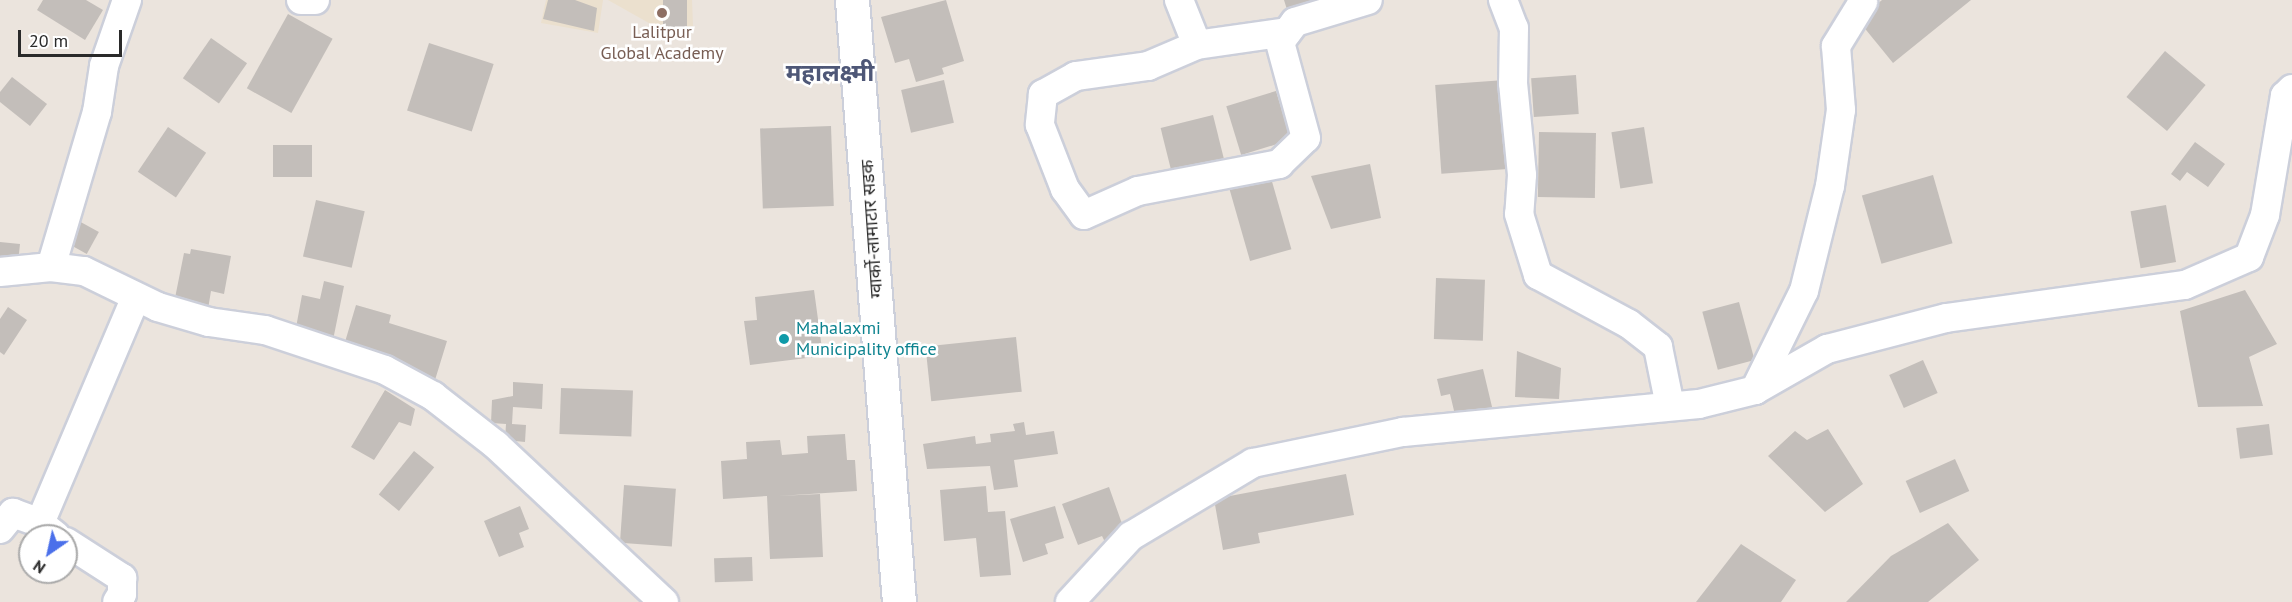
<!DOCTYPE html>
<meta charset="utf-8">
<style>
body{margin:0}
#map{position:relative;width:2292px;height:602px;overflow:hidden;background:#ebe4dd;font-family:"PT Sans","Noto Sans Devanagari",sans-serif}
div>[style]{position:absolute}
.education>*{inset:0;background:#ebe0ce}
.building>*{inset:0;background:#c3beba;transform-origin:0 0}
.roads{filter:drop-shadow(2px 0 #cccfda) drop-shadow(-2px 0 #cccfda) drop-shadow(0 2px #cccfda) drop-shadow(0 -2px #cccfda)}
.minor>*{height:28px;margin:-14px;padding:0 14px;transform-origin:14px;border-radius:14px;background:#fff}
.secondary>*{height:33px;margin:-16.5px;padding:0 16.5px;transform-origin:16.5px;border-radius:16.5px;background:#fff}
.dots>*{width:16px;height:16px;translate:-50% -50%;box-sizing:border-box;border:3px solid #fff;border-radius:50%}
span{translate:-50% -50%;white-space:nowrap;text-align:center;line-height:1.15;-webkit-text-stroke:5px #fff;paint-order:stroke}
.education-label{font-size:18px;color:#785e54}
.street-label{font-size:18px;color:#2a2a2a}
.culture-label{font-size:18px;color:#0d838f}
.left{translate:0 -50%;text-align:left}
.district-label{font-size:24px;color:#4e5777;font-weight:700}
.north{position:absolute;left:18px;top:524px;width:60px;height:60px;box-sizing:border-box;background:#fff;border:2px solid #aaa;border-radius:50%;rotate:214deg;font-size:16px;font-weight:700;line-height:24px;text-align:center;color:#2a2a2a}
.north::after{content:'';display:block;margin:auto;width:21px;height:27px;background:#4b70ea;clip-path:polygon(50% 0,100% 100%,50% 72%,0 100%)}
.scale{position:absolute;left:18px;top:30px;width:104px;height:27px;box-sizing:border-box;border:3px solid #2a2a2a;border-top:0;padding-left:8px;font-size:18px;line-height:21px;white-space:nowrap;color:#2a2a2a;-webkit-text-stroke:4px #fff;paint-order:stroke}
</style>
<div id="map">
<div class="education">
<i style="clip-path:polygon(546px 0,603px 0,598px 33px,541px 23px)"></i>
<i style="clip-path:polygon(608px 0,692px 0,693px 26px,663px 31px)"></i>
</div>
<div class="building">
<i style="clip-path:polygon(43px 0,86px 0,103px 10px,85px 40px,37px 10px)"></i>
<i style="clip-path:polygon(548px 0,575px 0,597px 8px,594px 31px,543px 19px)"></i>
<i style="left:663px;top:0;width:24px;height:27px"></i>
<i style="clip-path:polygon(946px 0,964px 61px,942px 68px,944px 74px,916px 82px,909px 59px,895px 63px,881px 17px)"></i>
<i style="clip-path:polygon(1284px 0,1335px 0,1289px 16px)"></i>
<i style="clip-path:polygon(1882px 0,1971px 0,1893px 63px,1858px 20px)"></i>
<i style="left:288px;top:14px;width:51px;height:85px;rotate:29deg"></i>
<i style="left:211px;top:38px;width:44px;height:49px;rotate:35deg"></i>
<i style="left:429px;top:43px;width:68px;height:71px;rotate:18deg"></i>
<i style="left:2165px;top:51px;width:53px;height:60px;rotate:40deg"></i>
<i style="left:1576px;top:75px;width:39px;height:45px;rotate:86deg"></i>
<i style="clip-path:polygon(12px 77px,47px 104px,30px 126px,0 102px,0 92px)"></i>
<i style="left:944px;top:80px;width:44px;height:44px;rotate:77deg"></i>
<i style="left:1505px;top:80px;width:89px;height:70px;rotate:86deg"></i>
<i style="left:1276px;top:91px;width:51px;height:52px;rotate:73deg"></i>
<i style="left:1213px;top:115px;width:45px;height:54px;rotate:76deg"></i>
<i style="left:831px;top:126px;width:80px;height:71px;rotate:88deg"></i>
<i style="left:168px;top:127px;width:46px;height:54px;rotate:34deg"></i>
<i style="left:1644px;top:127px;width:57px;height:33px;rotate:81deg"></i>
<i style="left:1539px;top:132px;width:57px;height:65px;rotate:1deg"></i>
<i style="clip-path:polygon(2195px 142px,2225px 164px,2208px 187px,2187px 172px,2180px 181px,2171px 174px)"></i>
<i style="left:312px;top:145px;width:32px;height:39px;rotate:90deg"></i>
<i style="clip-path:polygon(1370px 164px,1381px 218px,1331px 229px,1311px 176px)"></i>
<i style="left:1933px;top:175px;width:71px;height:74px;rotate:74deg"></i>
<i style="left:1271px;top:178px;width:74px;height:43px;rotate:74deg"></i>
<i style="left:316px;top:200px;width:50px;height:58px;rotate:13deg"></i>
<i style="left:2166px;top:205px;width:58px;height:36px;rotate:80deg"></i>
<i style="left:77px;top:220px;width:25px;height:25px;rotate:29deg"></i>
<i style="clip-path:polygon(0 242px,20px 244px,18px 263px,0 262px)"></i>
<i style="clip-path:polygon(191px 249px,231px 256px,224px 294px,211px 291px,208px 309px,174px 303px,184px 253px,190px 254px)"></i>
<i style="left:1436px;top:278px;width:49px;height:61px;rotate:2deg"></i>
<i style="clip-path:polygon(324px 281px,344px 286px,333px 340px,295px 333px,302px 295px,320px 299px)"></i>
<i style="clip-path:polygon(814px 290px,823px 356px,750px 365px,744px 321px,757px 320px,755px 297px)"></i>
<i style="clip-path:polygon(2245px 290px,2277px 344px,2249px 357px,2263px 406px,2198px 407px,2180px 311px)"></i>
<i style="left:1739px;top:302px;width:60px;height:38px;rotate:75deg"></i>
<i style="clip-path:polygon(356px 305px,391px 315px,389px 323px,447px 341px,435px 380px,342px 352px)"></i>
<i style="clip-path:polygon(8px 307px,27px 320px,4px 355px,0 352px,0 319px)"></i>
<i style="left:1016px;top:337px;width:55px;height:91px;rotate:84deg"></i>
<i style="clip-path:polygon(1517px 351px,1561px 368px,1559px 399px,1515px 397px)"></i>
<i style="left:1923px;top:360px;width:36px;height:37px;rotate:66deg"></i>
<i style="clip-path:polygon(1483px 369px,1493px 411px,1456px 419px,1450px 394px,1441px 396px,1437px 379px)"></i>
<i style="clip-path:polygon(513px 382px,543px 384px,542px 409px,513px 407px,512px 424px,526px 425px,525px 442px,505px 440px,506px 424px,491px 423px,492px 400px,513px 396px)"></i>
<i style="left:561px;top:388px;width:72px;height:46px;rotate:2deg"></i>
<i style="clip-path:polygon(385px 390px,415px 409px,411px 426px,399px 422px,374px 460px,351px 447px)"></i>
<i style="clip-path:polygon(1024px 422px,1026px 435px,1054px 431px,1058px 454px,1014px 460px,1018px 487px,994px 490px,990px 466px,927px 469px,923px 444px,975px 436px,976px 444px,991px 442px,990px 434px,1015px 431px,1013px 424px)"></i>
<i style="left:2269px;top:424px;width:31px;height:33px;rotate:83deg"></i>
<i style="clip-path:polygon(1828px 429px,1863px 484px,1825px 512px,1768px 456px,1795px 431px,1807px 440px)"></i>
<i style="clip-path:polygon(845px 434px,847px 460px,855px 460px,857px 491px,778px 496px,820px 494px,823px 557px,770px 559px,767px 496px,723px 499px,721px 461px,747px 459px,746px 442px,780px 440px,782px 455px,808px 453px,807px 436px)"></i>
<i style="left:414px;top:451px;width:26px;height:56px;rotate:39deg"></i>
<i style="left:1955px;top:459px;width:35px;height:54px;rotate:66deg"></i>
<i style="clip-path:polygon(1346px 474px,1354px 515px,1258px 533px,1260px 543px,1223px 550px,1214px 499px)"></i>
<i style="left:624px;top:485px;width:52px;height:58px;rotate:4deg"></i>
<i style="clip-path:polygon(986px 486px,988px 512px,1005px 511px,1011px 575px,980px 577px,976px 538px,944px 541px,940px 490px)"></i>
<i style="clip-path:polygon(1109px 487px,1126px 535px,1105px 542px,1102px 536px,1078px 545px,1062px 504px)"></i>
<i style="clip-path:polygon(520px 506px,529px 529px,519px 533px,524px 547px,499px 557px,484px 521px)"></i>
<i style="clip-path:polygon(1055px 506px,1064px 538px,1045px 544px,1048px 554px,1023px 562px,1010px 519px)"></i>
<i style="clip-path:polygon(1948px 523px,1979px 560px,1928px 602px,1846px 602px,1891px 556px)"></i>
<i style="clip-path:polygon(1741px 544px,1796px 580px,1781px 602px,1696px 602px)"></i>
<i style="left:752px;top:557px;width:24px;height:38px;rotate:88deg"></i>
</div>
<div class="roads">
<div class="minor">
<i style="left:301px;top:0;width:14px"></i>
<i style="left:1179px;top:0;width:48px;rotate:68.2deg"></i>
<i style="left:1503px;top:0;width:30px;rotate:69deg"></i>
<i style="left:1514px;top:28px;width:55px;rotate:91deg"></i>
<i style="left:1513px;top:83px;width:92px;rotate:84.4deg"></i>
<i style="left:1522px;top:175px;width:39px;rotate:94deg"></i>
<i style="left:1519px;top:214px;width:64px;rotate:72.7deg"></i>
<i style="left:1538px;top:275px;width:103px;rotate:28.3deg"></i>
<i style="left:1629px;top:324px;width:37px;rotate:38deg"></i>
<i style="left:1658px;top:347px;width:60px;rotate:78.5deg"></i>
<i style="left:1287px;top:32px;width:91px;rotate:171.8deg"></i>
<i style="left:1197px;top:45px;width:53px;rotate:156.8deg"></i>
<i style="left:1148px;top:66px;width:73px;rotate:172.1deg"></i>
<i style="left:1076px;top:76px;width:38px;rotate:151deg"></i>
<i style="left:1043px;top:94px;width:31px;rotate:96deg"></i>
<i style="left:1040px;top:125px;width:69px;rotate:68.7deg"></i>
<i style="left:1065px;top:189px;width:32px;rotate:54deg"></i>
<i style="left:1084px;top:215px;width:59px;rotate:-24deg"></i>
<i style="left:1138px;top:191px;width:144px;rotate:-10.8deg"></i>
<i style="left:1279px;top:164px;width:37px;rotate:-44deg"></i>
<i style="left:1306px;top:138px;width:99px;rotate:-105.2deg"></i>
<i style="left:1280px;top:42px;width:25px;rotate:-53deg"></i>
<i style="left:1295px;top:22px;width:76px;rotate:-16.8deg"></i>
<i style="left:51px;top:267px;width:162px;rotate:-73.5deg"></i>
<i style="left:97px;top:112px;width:47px;rotate:-81.3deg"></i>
<i style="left:104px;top:66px;width:70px;rotate:-70.8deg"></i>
<i style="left:0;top:272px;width:51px;rotate:-5.6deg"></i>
<i style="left:51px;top:267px;width:33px;rotate:7deg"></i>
<i style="left:84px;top:271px;width:82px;rotate:25.9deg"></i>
<i style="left:158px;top:307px;width:53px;rotate:16.4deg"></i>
<i style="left:209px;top:322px;width:57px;rotate:8.1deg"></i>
<i style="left:265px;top:330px;width:126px;rotate:18.4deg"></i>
<i style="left:385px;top:370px;width:55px;rotate:28.4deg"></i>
<i style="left:433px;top:396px;width:80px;rotate:37.9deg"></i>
<i style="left:496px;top:445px;width:230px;rotate:43.1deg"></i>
<i style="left:1755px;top:390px;width:110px;rotate:-63.7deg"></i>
<i style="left:1804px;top:291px;width:108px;rotate:-76.1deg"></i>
<i style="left:1830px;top:186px;width:77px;rotate:-81.8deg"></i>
<i style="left:1841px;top:110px;width:64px;rotate:-94.5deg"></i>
<i style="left:1836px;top:46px;width:52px;rotate:-58.5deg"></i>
<i style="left:0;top:529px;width:21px;rotate:-51deg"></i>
<i style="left:13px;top:513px;width:29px;rotate:20deg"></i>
<i style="left:56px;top:536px;width:21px;rotate:-141deg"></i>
<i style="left:40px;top:523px;width:243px;rotate:-67deg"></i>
<i style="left:66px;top:542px;width:67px;rotate:32.7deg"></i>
<i style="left:122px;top:578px;width:16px;rotate:90deg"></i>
<i style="left:122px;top:594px;width:9px;rotate:122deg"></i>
<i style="left:1070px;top:602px;width:90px;rotate:-47.3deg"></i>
<i style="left:1131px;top:536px;width:142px;rotate:-30.9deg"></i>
<i style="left:1253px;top:463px;width:153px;rotate:-11.7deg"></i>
<i style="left:1403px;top:432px;width:297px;rotate:-5.4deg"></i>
<i style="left:1699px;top:404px;width:58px;rotate:-14deg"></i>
<i style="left:1755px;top:390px;width:83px;rotate:-29.7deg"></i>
<i style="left:1827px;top:349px;width:123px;rotate:-14.6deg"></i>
<i style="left:1946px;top:318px;width:241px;rotate:-7.9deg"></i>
<i style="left:2185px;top:285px;width:70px;rotate:-23.6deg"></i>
<i style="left:2249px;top:257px;width:45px;rotate:-69.1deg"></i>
<i style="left:2265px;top:215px;width:121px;rotate:-80.5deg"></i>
<i style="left:2285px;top:96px;width:10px;rotate:-45deg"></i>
</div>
<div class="secondary">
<i style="left:852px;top:0;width:604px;rotate:85.54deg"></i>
</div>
</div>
<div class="dots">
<i style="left:662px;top:13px;background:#8d6e63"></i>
<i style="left:784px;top:339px;background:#0f9aa8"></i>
</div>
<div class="education-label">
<span style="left:662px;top:43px">Lalitpur<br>Global Academy</span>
</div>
<div class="street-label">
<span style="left:872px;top:229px;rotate:-94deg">ग्वार्को-लामाटार सडक</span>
</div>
<div class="culture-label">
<span class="left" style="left:796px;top:339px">Mahalaxmi<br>Municipality office</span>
</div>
<div class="district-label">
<span style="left:830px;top:73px">महालक्ष्मी</span>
</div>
<div class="north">N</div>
<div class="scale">20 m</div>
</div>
